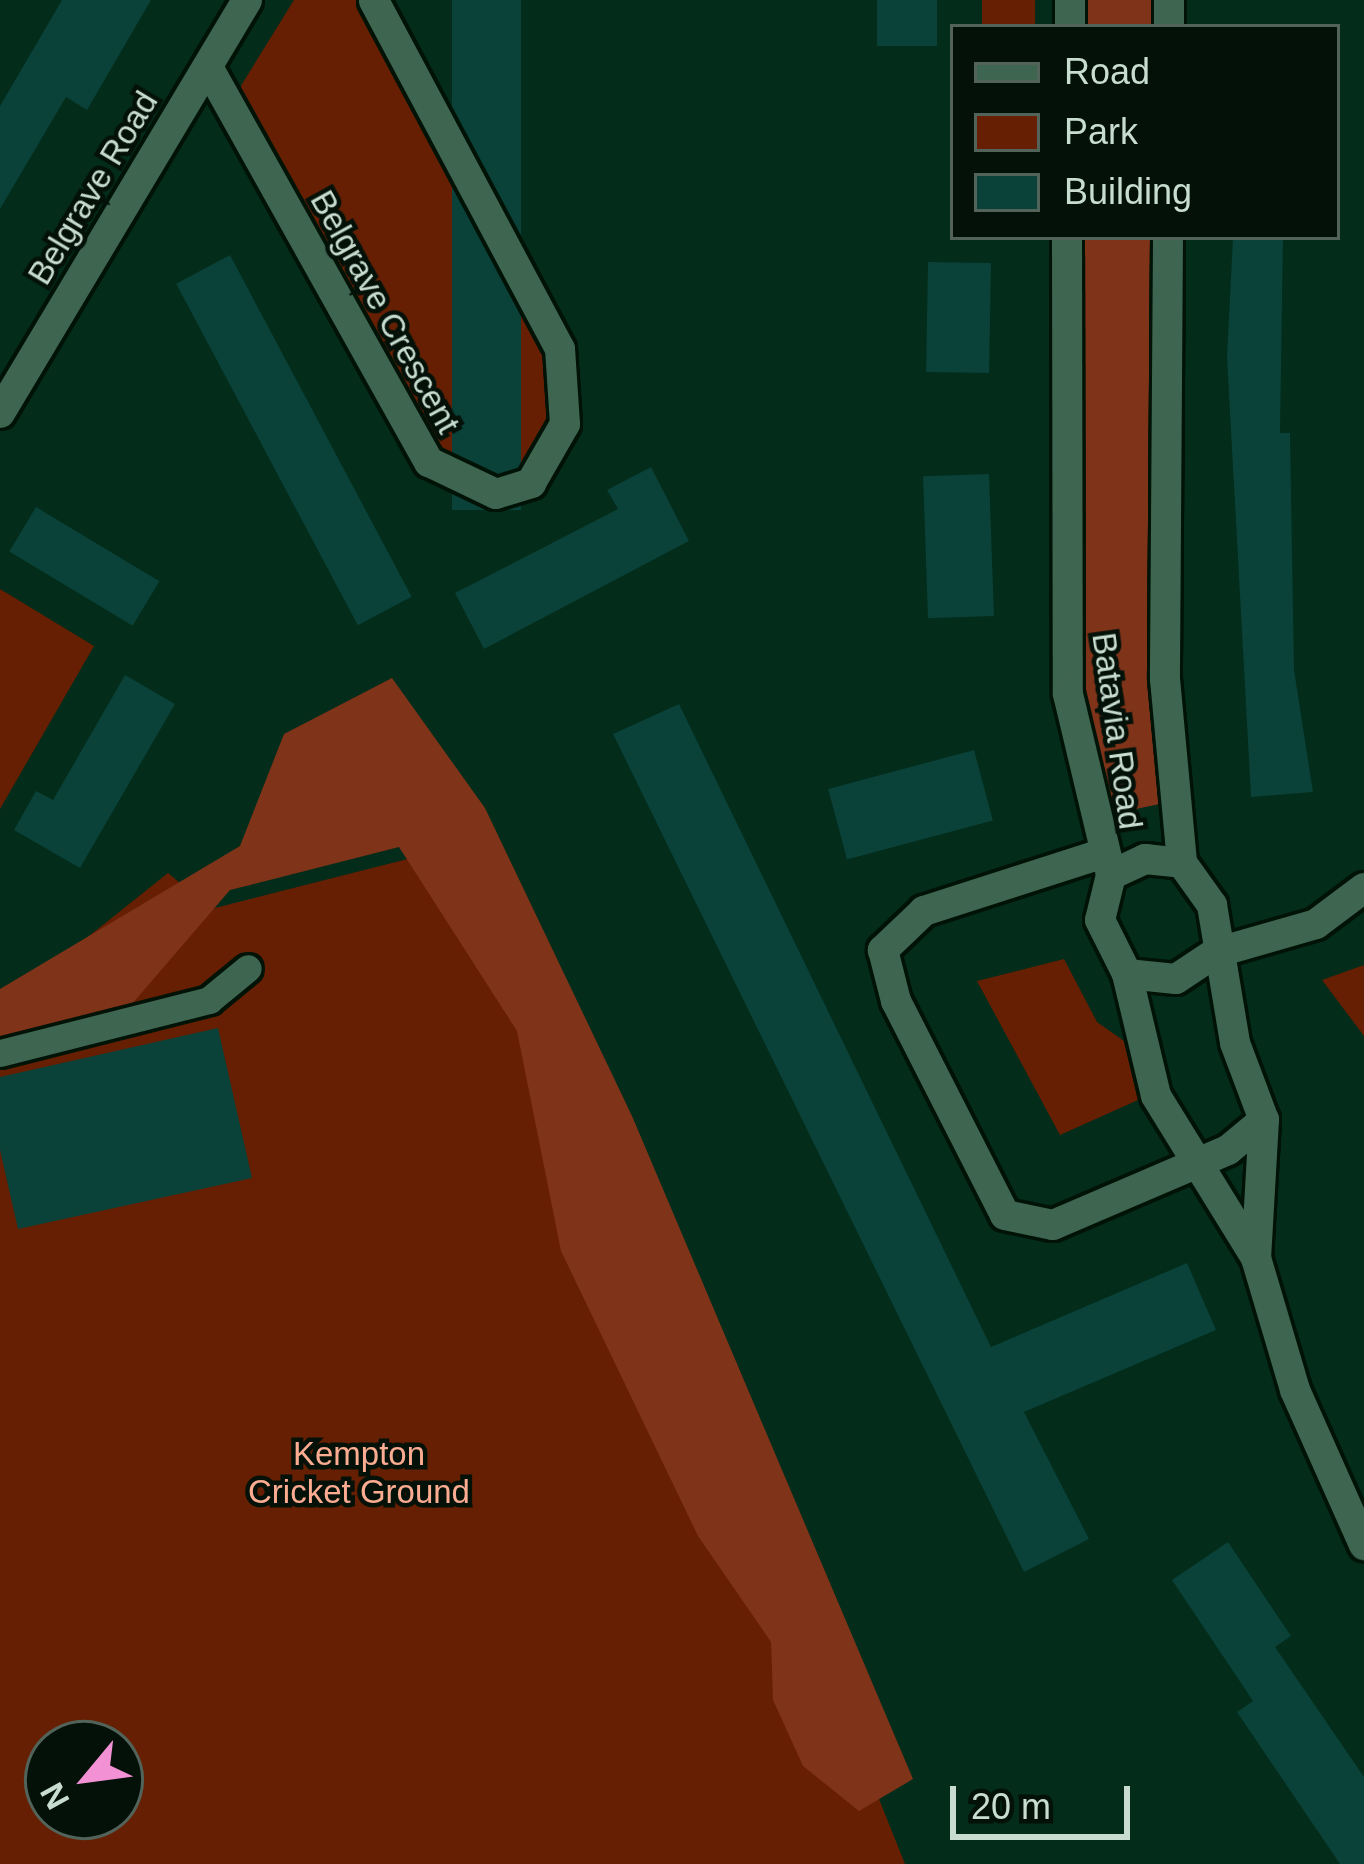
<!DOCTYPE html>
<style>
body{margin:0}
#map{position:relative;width:1364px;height:1864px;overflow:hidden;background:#032c1a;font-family:Arial,sans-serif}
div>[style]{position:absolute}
.green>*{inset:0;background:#661f02;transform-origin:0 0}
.forest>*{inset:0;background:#7f3318;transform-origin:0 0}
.building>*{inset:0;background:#0a4138;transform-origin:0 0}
.roads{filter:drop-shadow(3px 0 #001306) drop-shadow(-3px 0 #001306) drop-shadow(0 3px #001306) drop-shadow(0 -3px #001306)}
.lane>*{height:27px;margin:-13.5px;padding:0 13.5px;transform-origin:13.5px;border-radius:13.5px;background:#3e6550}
.street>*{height:30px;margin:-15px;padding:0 15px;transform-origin:15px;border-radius:15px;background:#3e6550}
span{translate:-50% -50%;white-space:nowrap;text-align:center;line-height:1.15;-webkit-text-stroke:9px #031109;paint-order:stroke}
.street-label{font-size:33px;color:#c8ddd0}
.park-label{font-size:33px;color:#fcac91}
.legend{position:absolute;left:950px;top:24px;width:390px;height:216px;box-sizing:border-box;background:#031109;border:3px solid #526359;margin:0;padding:15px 21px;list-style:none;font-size:36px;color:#c8ddd0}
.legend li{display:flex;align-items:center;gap:24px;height:60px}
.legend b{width:60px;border:3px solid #526359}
.north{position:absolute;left:24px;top:1720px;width:120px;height:120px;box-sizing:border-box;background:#031109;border:3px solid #526359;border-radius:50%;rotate:241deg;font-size:33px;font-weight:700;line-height:48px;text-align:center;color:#c8ddd0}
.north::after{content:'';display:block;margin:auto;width:42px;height:54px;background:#f391d5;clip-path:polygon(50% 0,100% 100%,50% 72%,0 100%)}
.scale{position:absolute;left:950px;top:1786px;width:180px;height:54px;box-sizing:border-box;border:6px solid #c8ddd0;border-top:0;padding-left:15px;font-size:36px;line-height:42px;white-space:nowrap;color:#c8ddd0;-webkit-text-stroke:9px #031109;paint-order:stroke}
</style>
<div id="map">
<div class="green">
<i style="clip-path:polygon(294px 0,374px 0,569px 389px,531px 483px,458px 482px,229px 105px)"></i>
<i style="left:982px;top:0;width:53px;height:27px"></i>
<i style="clip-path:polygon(0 589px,94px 646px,0 809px)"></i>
<i style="clip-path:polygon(evenodd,451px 848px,602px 1107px,905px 1864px,0 1864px,0 1007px,168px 873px,211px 909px,451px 848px,48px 1744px,120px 1744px,120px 1816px,48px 1816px,48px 1744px)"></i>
<i style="clip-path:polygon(1064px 959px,1097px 1022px,1124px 1041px,1138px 1100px,1060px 1135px,977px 981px)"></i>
<i style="clip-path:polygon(1364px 965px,1364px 1036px,1322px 980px)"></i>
</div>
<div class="forest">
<i style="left:1070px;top:0;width:88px;height:27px"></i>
<i style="clip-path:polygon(1067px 237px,1160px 237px,1183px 799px,1089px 819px,1068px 694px)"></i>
<i style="clip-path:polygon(392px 678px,485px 808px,632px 1116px,913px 1779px,859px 1811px,803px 1766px,773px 1700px,771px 1642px,698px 1536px,561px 1251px,517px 1031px,399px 847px,230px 890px,132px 1004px,0 1036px,0 989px,240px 846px,284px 734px)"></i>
</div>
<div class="building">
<i style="clip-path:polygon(62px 0,151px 0,87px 110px,66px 97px,0 209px,0 106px)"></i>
<i style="left:452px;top:0;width:69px;height:510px"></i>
<i style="left:877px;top:0;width:60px;height:46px"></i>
<i style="clip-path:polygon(1233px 237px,1283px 237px,1280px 433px,1290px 433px,1294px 670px,1313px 792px,1251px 797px,1227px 357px)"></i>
<i style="left:230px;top:255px;width:387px;height:61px;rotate:62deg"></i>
<i style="left:928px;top:262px;width:63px;height:110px;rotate:1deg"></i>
<i style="clip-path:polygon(651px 467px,689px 541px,484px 649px,455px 593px,618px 509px,607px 490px)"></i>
<i style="left:989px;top:474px;width:142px;height:66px;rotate:88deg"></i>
<i style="left:36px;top:507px;width:144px;height:52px;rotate:31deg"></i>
<i style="clip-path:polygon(125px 675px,175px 704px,80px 868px,14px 830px,36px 791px,53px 800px)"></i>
<i style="clip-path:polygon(679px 704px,991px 1347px,1187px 1263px,1216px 1330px,1024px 1412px,1089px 1539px,1024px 1572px,613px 734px)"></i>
<i style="left:974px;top:750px;width:73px;height:151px;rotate:75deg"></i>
<i style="clip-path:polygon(218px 1028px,252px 1178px,18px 1229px,0 1150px,0 1077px)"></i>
<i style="clip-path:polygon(1228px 1542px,1291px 1636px,1275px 1647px,1364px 1777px,1364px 1864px,1340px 1864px,1237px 1712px,1253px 1701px,1172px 1580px)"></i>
</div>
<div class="roads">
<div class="lane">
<i style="left:0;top:1053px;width:216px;rotate:-14.2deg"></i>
<i style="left:209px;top:1000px;width:50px;rotate:-39.4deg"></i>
</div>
<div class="street">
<i style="left:1070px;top:27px;width:27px;rotate:-90deg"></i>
<i style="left:1169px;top:27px;width:27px;rotate:-90deg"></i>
<i style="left:208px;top:67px;width:453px;rotate:60.8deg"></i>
<i style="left:429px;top:462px;width:74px;rotate:25.5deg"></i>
<i style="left:496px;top:494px;width:37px;rotate:-17deg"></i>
<i style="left:531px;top:483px;width:68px;rotate:-60deg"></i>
<i style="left:565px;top:424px;width:75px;rotate:-93.8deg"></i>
<i style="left:560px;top:349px;width:395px;rotate:-118.1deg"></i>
<i style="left:1067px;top:237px;width:457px;rotate:89.9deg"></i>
<i style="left:1068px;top:694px;width:186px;rotate:76.6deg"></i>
<i style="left:1168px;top:237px;width:442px;rotate:90.4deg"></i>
<i style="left:1165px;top:679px;width:185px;rotate:84.7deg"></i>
<i style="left:1182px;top:863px;width:52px;rotate:54.5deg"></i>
<i style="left:1212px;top:905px;width:140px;rotate:80.5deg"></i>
<i style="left:1235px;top:1043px;width:82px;rotate:69.4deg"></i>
<i style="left:1264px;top:1120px;width:138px;rotate:93.3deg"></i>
<i style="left:1256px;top:1258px;width:138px;rotate:73.5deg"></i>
<i style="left:1295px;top:1390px;width:170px;rotate:66deg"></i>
<i style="left:0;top:413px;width:481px;rotate:-59.1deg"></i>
<i style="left:1098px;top:855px;width:183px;rotate:162.2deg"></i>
<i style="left:924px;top:911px;width:57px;rotate:136.4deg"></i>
<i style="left:883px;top:950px;width:53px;rotate:75.7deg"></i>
<i style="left:896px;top:1001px;width:240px;rotate:63deg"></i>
<i style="left:1005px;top:1215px;width:49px;rotate:11.8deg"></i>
<i style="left:1053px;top:1225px;width:190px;rotate:-23.2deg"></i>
<i style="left:1228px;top:1150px;width:47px;rotate:-39.8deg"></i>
<i style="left:1111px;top:875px;width:46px;rotate:103.7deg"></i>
<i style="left:1100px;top:920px;width:60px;rotate:63.4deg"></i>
<i style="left:1127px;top:974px;width:125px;rotate:76.6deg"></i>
<i style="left:1156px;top:1096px;width:190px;rotate:58.3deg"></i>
<i style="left:1111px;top:875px;width:38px;rotate:-25deg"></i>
<i style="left:1145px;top:859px;width:37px;rotate:6deg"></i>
<i style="left:1127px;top:974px;width:49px;rotate:5.8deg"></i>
<i style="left:1176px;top:979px;width:47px;rotate:-33.7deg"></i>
<i style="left:1215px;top:953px;width:105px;rotate:-16deg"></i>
<i style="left:1316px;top:924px;width:60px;rotate:-36.9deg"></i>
</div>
</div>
<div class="street-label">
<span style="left:93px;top:188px;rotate:-59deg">Belgrave Road</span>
<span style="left:385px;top:312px;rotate:61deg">Belgrave Crescent</span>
<span style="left:1117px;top:731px;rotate:82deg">Batavia Road</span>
</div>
<div class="park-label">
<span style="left:359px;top:1473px">Kempton<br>Cricket Ground</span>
</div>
<ul class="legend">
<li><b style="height:15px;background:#3e6550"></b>Road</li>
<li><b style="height:33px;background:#661f02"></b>Park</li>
<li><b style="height:33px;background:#0a4138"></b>Building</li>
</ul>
<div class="north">N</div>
<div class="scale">20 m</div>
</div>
